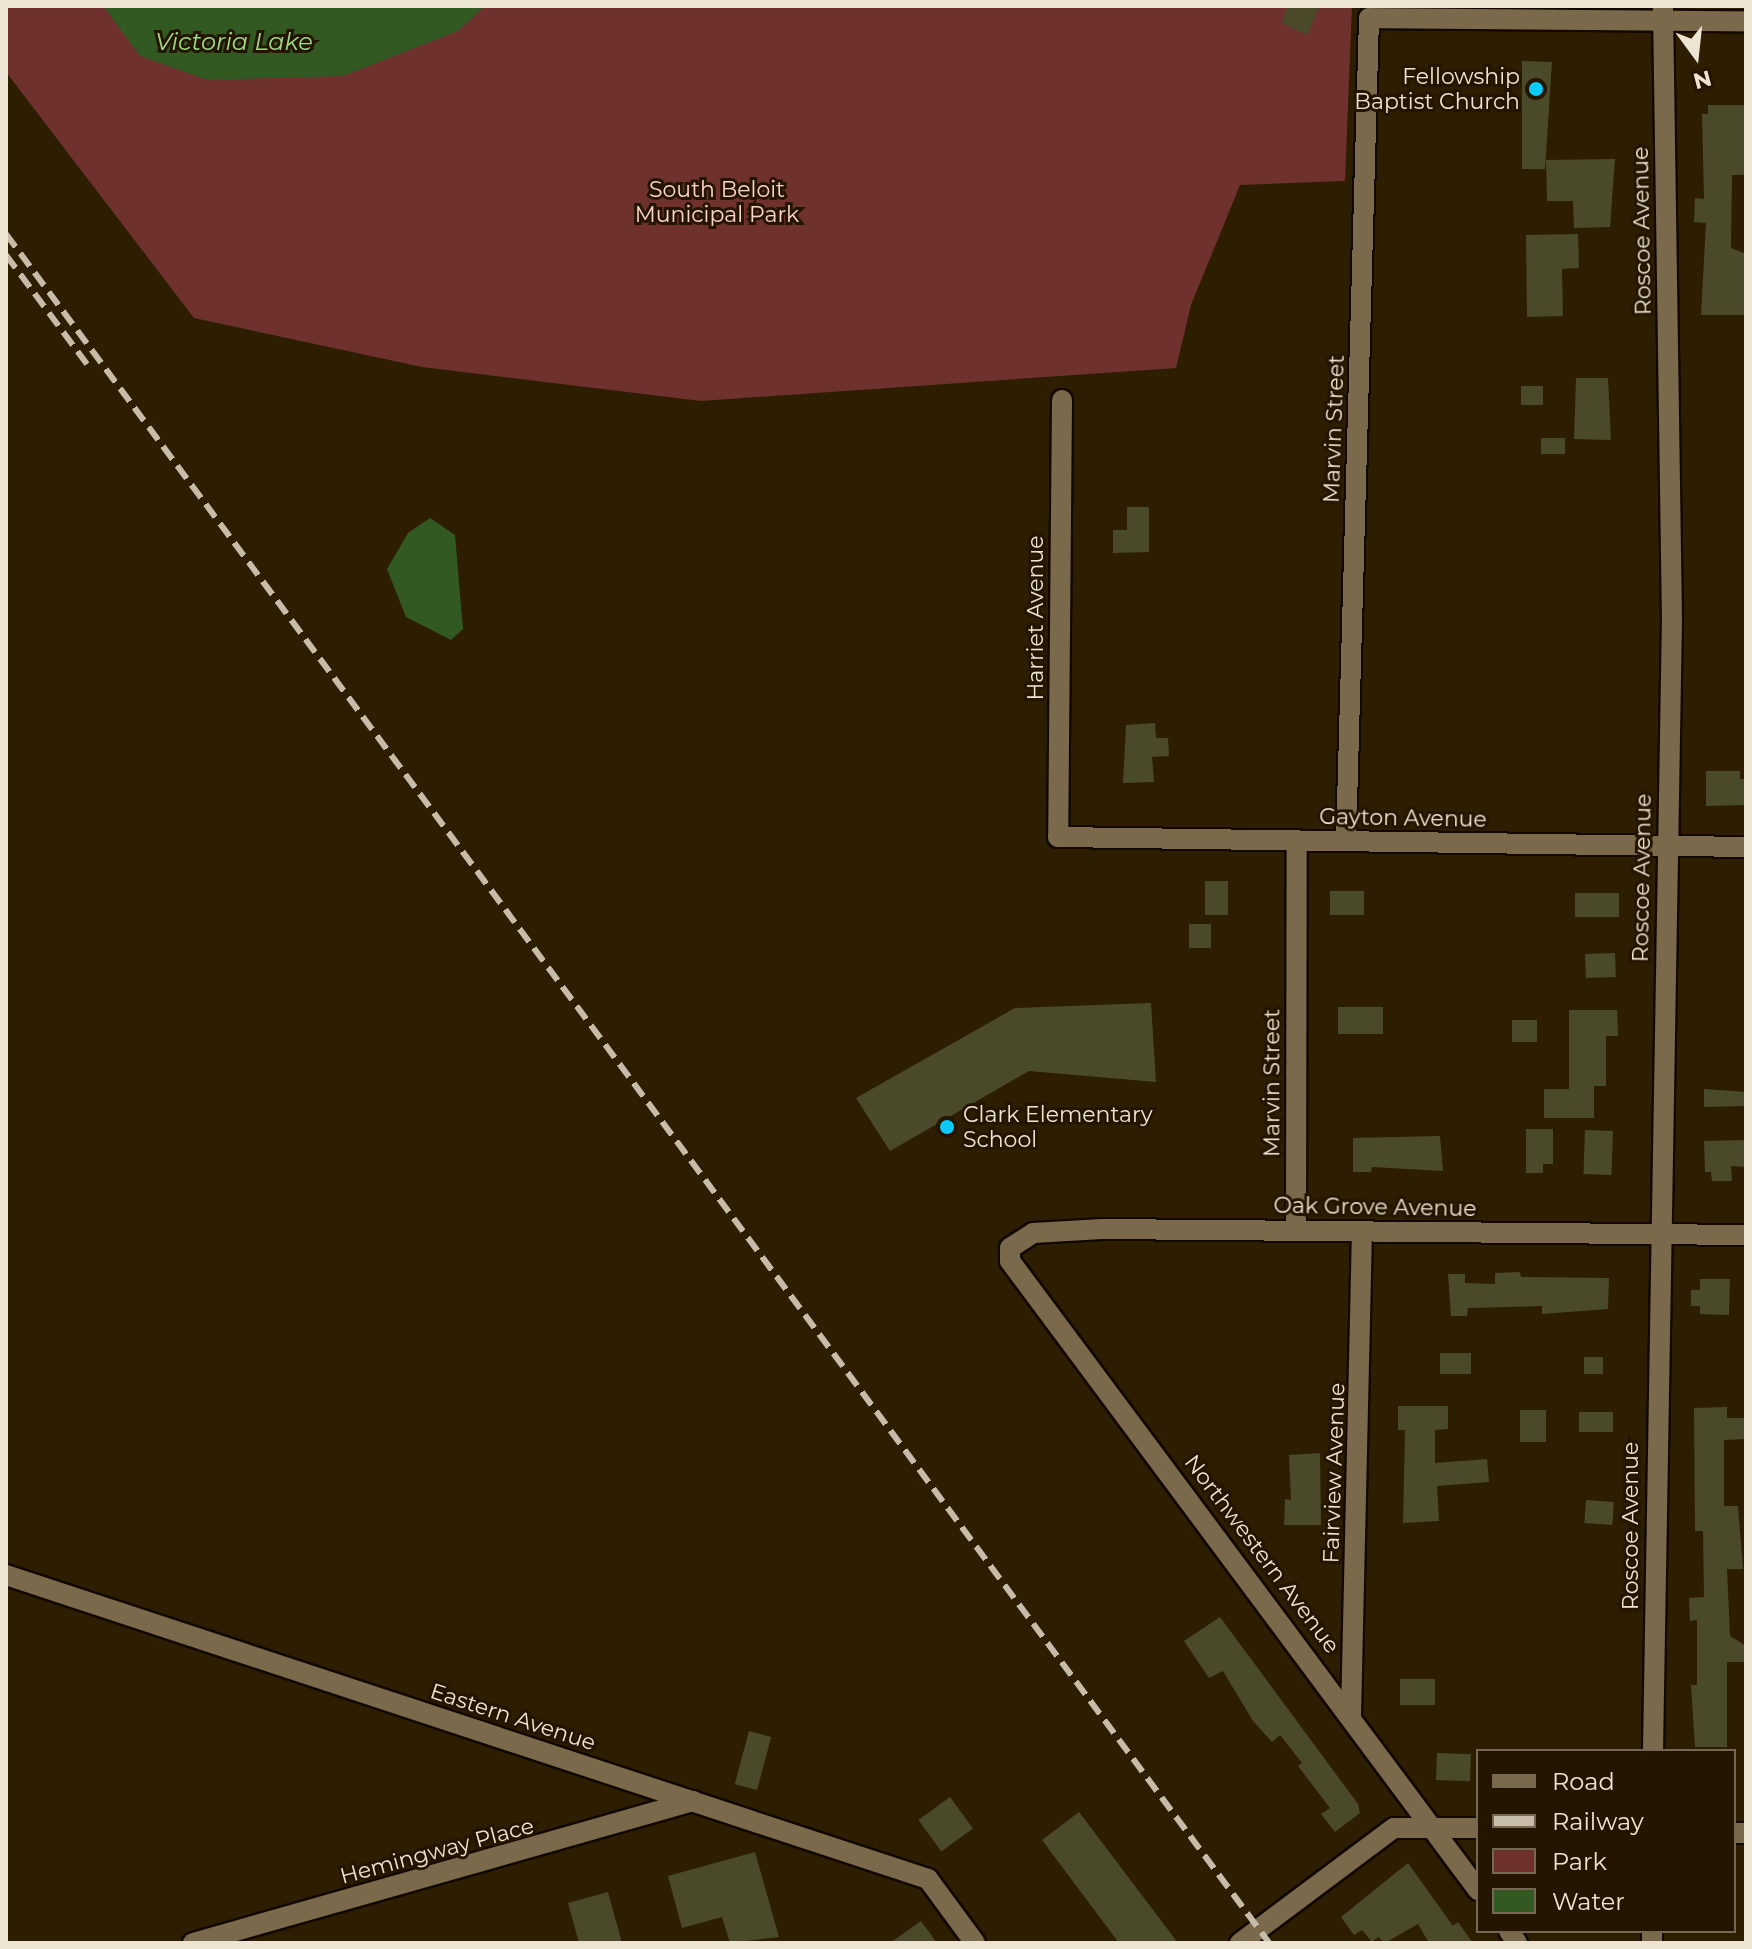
<!DOCTYPE html>
<style>
body{margin:0}
#map{position:relative;width:1752px;height:1949px;overflow:hidden;background:#2d1e01;font-family:Montserrat,sans-serif}
div>[style]{position:absolute}
.green>*{inset:0;background:#6f312e}
.water>*{inset:0;background:#315921}
.building>*{inset:0;background:#4a4a2a;transform-origin:0 0}
.roads{filter:drop-shadow(2px 0 #130800) drop-shadow(-2px 0 #130800) drop-shadow(0 2px #130800) drop-shadow(0 -2px #130800)}
.street>*{height:20px;margin:-10px;padding:0 10px;transform-origin:10px;border-radius:10px;background:#7a694a}
.rail>*{height:6px;margin-top:-3px;transform-origin:0;background:repeating-linear-gradient(90deg,#c7bca9 0 16px,transparent 0 24px)}
.dots>*{width:22px;height:22px;translate:-50% -50%;box-sizing:border-box;border:4px solid #231500;border-radius:50%}
span{translate:-50% -50%;white-space:nowrap;text-align:center;line-height:1.15;-webkit-text-stroke:6px #231500;paint-order:stroke}
.poi-label{font-size:22px;color:#eee4d3}
.right{translate:-100% -50%;text-align:right}
.left{translate:0 -50%;text-align:left}
.park-label{font-size:22px;color:#fdd1cd}
.street-label{font-size:22px;color:#eee4d3}
.water-label{font-size:24px;color:#9eda88;font-style:italic}
.frame{position:absolute;inset:0;border:8px solid #eee4d3;pointer-events:none}
.legend{position:absolute;left:1476px;top:1749px;width:260px;height:184px;box-sizing:border-box;background:#231500;border:2px solid #746854;margin:0;padding:10px 14px;list-style:none;font-size:24px;color:#eee4d3}
.legend li{display:flex;align-items:center;gap:16px;height:40px}
.legend b{width:40px;border:2px solid #746854}
.north{position:absolute;left:1656px;top:16px;width:80px;height:80px;-webkit-text-stroke:6px #231500;paint-order:stroke;rotate:165deg;font-size:22px;font-weight:700;line-height:32px;text-align:center;color:#eee4d3}
.north::after{content:'';display:block;margin:auto;width:28px;height:36px;background:#eee4d3;clip-path:polygon(50% 0,100% 100%,50% 72%,0 100%)}
</style>
<div id="map">
<div class="green">
<i style="clip-path:polygon(6px 6px,1352px 6px,1345px 181px,1240px 185px,1191px 305px,1176px 368px,701px 401px,422px 367px,194px 318px,6px 72px)"></i>
</div>
<div class="water">
<i style="clip-path:polygon(103px 6px,485px 6px,458px 31px,343px 76px,207px 80px,140px 56px)"></i>
<i style="clip-path:polygon(430px 518px,455px 535px,463px 629px,451px 640px,406px 617px,387px 569px,408px 533px)"></i>
</div>
<div class="building">
<i style="clip-path:polygon(1288px 6px,1320px 6px,1307px 35px,1281px 23px)"></i>
<i style="clip-path:polygon(1522px 61px,1552px 62px,1545px 169px,1522px 169px)"></i>
<i style="clip-path:polygon(1708px 105px,1746px 105px,1746px 175px,1732px 175px,1731px 248px,1744px 253px,1746px 315px,1701px 315px,1706px 223px,1694px 222px,1695px 198px,1704px 199px,1702px 114px,1708px 114px)"></i>
<i style="clip-path:polygon(1615px 159px,1610px 227px,1574px 228px,1573px 201px,1547px 201px,1546px 160px)"></i>
<i style="clip-path:polygon(1578px 234px,1579px 268px,1562px 269px,1563px 316px,1527px 317px,1526px 235px)"></i>
<i style="clip-path:polygon(1576px 378px,1608px 378px,1611px 440px,1574px 439px)"></i>
<i style="left:1521px;top:386px;width:22px;height:19px"></i>
<i style="left:1541px;top:438px;width:24px;height:16px"></i>
<i style="clip-path:polygon(1127px 507px,1149px 507px,1149px 552px,1113px 553px,1113px 530px,1127px 530px)"></i>
<i style="clip-path:polygon(1155px 723px,1156px 738px,1168px 738px,1169px 756px,1152px 757px,1154px 782px,1123px 783px,1126px 725px)"></i>
<i style="clip-path:polygon(1706px 771px,1740px 771px,1740px 779px,1746px 779px,1746px 805px,1706px 806px)"></i>
<i style="left:1205px;top:881px;width:23px;height:34px"></i>
<i style="left:1330px;top:891px;width:34px;height:24px"></i>
<i style="left:1575px;top:893px;width:44px;height:24px"></i>
<i style="left:1189px;top:924px;width:22px;height:24px"></i>
<i style="left:1615px;top:953px;width:24px;height:30px;rotate:88deg"></i>
<i style="clip-path:polygon(1151px 1003px,1156px 1082px,1029px 1071px,890px 1151px,856px 1098px,1015px 1008px)"></i>
<i style="left:1383px;top:1007px;width:27px;height:45px;rotate:90deg"></i>
<i style="clip-path:polygon(1569px 1010px,1617px 1010px,1618px 1036px,1606px 1036px,1606px 1086px,1594px 1086px,1594px 1118px,1544px 1118px,1544px 1089px,1569px 1089px)"></i>
<i style="left:1537px;top:1020px;width:22px;height:25px;rotate:90deg"></i>
<i style="clip-path:polygon(1704px 1089px,1746px 1092px,1746px 1106px,1704px 1107px)"></i>
<i style="clip-path:polygon(1526px 1129px,1553px 1129px,1553px 1164px,1543px 1164px,1543px 1173px,1526px 1173px)"></i>
<i style="left:1585px;top:1130px;width:28px;height:44px;rotate:2deg"></i>
<i style="clip-path:polygon(1440px 1136px,1443px 1171px,1372px 1167px,1371px 1172px,1353px 1172px,1353px 1138px)"></i>
<i style="clip-path:polygon(1746px 1140px,1746px 1167px,1731px 1166px,1732px 1181px,1712px 1181px,1711px 1172px,1705px 1172px,1704px 1141px)"></i>
<i style="clip-path:polygon(1520px 1272px,1521px 1277px,1609px 1278px,1608px 1309px,1542px 1314px,1542px 1306px,1468px 1308px,1467px 1316px,1451px 1316px,1448px 1274px,1465px 1274px,1465px 1283px,1495px 1284px,1495px 1273px)"></i>
<i style="clip-path:polygon(1700px 1279px,1730px 1279px,1729px 1315px,1700px 1314px,1700px 1306px,1691px 1306px,1691px 1290px,1700px 1290px)"></i>
<i style="left:1440px;top:1353px;width:31px;height:21px"></i>
<i style="left:1584px;top:1357px;width:19px;height:17px"></i>
<i style="clip-path:polygon(1398px 1406px,1448px 1406px,1448px 1429px,1435px 1430px,1435px 1463px,1487px 1459px,1489px 1482px,1437px 1486px,1439px 1521px,1403px 1523px,1405px 1430px,1398px 1430px)"></i>
<i style="clip-path:polygon(1727px 1407px,1727px 1418px,1746px 1418px,1746px 1439px,1724px 1440px,1724px 1506px,1738px 1506px,1743px 1569px,1727px 1569px,1730px 1636px,1746px 1646px,1746px 1662px,1727px 1662px,1727px 1747px,1695px 1747px,1691px 1685px,1697px 1685px,1697px 1620px,1690px 1621px,1689px 1598px,1704px 1597px,1703px 1531px,1695px 1531px,1694px 1408px)"></i>
<i style="left:1520px;top:1410px;width:26px;height:32px"></i>
<i style="left:1579px;top:1412px;width:34px;height:20px"></i>
<i style="clip-path:polygon(1320px 1453px,1321px 1525px,1284px 1525px,1285px 1499px,1291px 1500px,1289px 1455px)"></i>
<i style="left:1586px;top:1500px;width:28px;height:23px;rotate:4deg"></i>
<i style="clip-path:polygon(1220px 1617px,1358px 1804px,1360px 1813px,1335px 1832px,1321px 1814px,1330px 1808px,1298px 1766px,1302px 1763px,1280px 1735px,1272px 1742px,1253px 1721px,1223px 1671px,1209px 1678px,1184px 1641px)"></i>
<i style="left:1400px;top:1679px;width:35px;height:26px"></i>
<i style="left:749px;top:1731px;width:23px;height:55px;rotate:15deg"></i>
<i style="left:1437px;top:1753px;width:34px;height:27px;rotate:2deg"></i>
<i style="left:950px;top:1797px;width:39px;height:39px;rotate:54deg"></i>
<i style="clip-path:polygon(1079px 1812px,1178px 1943px,1119px 1943px,1042px 1840px)"></i>
<i style="clip-path:polygon(755px 1852px,779px 1937px,730px 1943px,722px 1917px,682px 1928px,668px 1876px)"></i>
<i style="clip-path:polygon(1408px 1863px,1453px 1926px,1458px 1922px,1473px 1943px,1429px 1943px,1418px 1924px,1385px 1943px,1378px 1937px,1372px 1942px,1362px 1930px,1354px 1935px,1341px 1917px)"></i>
<i style="clip-path:polygon(608px 1892px,622px 1943px,579px 1943px,568px 1903px)"></i>
<i style="clip-path:polygon(921px 1921px,937px 1943px,890px 1943px)"></i>
</div>
<div class="roads">
<div class="street">
<i style="left:1062px;top:400px;width:437px;rotate:90.5deg"></i>
<i style="left:1058px;top:837px;width:688px;rotate:0.83deg"></i>
<i style="left:1346px;top:841px;width:823px;rotate:-88.4deg"></i>
<i style="left:1369px;top:18px;width:377px;rotate:0.5deg"></i>
<i style="left:1296px;top:1229px;width:389px;rotate:-89.9deg"></i>
<i style="left:6px;top:1575px;width:971px;rotate:18.25deg"></i>
<i style="left:928px;top:1879px;width:79px;rotate:53.7deg"></i>
<i style="left:1351px;top:1715px;width:483px;rotate:-88.7deg"></i>
<i style="left:1653px;top:1751px;width:1130px;rotate:-89.04deg"></i>
<i style="left:1672px;top:621px;width:615px;rotate:-90.84deg"></i>
<i style="left:1734px;top:1833px;width:12px"></i>
<i style="left:1478px;top:1890px;width:784px;rotate:-126.65deg"></i>
<i style="left:1010px;top:1261px;width:13px;rotate:-90deg"></i>
<i style="left:1010px;top:1248px;width:27px;rotate:-33deg"></i>
<i style="left:1033px;top:1233px;width:69px;rotate:-3.3deg"></i>
<i style="left:1102px;top:1229px;width:644px;rotate:0.53deg"></i>
<i style="left:1509px;top:1931px;width:14px;rotate:56deg"></i>
<i style="left:193px;top:1943px;width:520px;rotate:-15.85deg"></i>
<i style="left:1240px;top:1943px;width:192px;rotate:-36.8deg"></i>
<i style="left:1394px;top:1828px;width:84px"></i>
<i style="left:1652px;top:1943px;width:12px;rotate:-90deg"></i>
</div>
</div>
<div class="rail">
<i style="left:6px;top:234px;width:2125px;rotate:53.53deg"></i>
<i style="left:6px;top:255px;width:136px;rotate:53.4deg"></i>
</div>
<div class="dots">
<i style="left:1536px;top:89px;background:#0acafa"></i>
<i style="left:947px;top:1127px;background:#0acafa"></i>
</div>
<div class="poi-label">
<span class="right" style="left:1520px;top:89px">Fellowship<br>Baptist Church</span>
<span class="left" style="left:963px;top:1127px">Clark Elementary<br>School</span>
</div>
<div class="park-label">
<span style="left:717px;top:202px">South Beloit<br>Municipal Park</span>
</div>
<div class="street-label">
<span style="left:1642px;top:231px;rotate:-91deg">Roscoe Avenue</span>
<span style="left:1334px;top:429px;rotate:-88deg">Marvin Street</span>
<span style="left:1036px;top:618px;rotate:-90deg">Harriet Avenue</span>
<span style="left:1403px;top:818px;rotate:1deg">Gayton Avenue</span>
<span style="left:1642px;top:878px;rotate:-89deg">Roscoe Avenue</span>
<span style="left:1272px;top:1083px;rotate:-90deg">Marvin Street</span>
<span style="left:1375px;top:1207px;rotate:1deg">Oak Grove Avenue</span>
<span style="left:1334px;top:1473px;rotate:-88deg">Fairview Avenue</span>
<span style="left:1631px;top:1526px;rotate:-90deg">Roscoe Avenue</span>
<span style="left:1262px;top:1554px;rotate:53deg">Northwestern Avenue</span>
<span style="left:513px;top:1717px;rotate:18deg">Eastern Avenue</span>
<span style="left:437px;top:1851px;rotate:-15deg">Hemingway Place</span>
</div>
<div class="water-label">
<span style="left:234px;top:42px">Victoria Lake</span>
</div>
<div class="frame"></div>
<ul class="legend">
<li><b style="height:10px;background:#7a694a"></b>Road</li>
<li><b style="height:10px;background:#c7bca9"></b>Railway</li>
<li><b style="height:22px;background:#6f312e"></b>Park</li>
<li><b style="height:22px;background:#315921"></b>Water</li>
</ul>
<div class="north">N</div>
</div>
